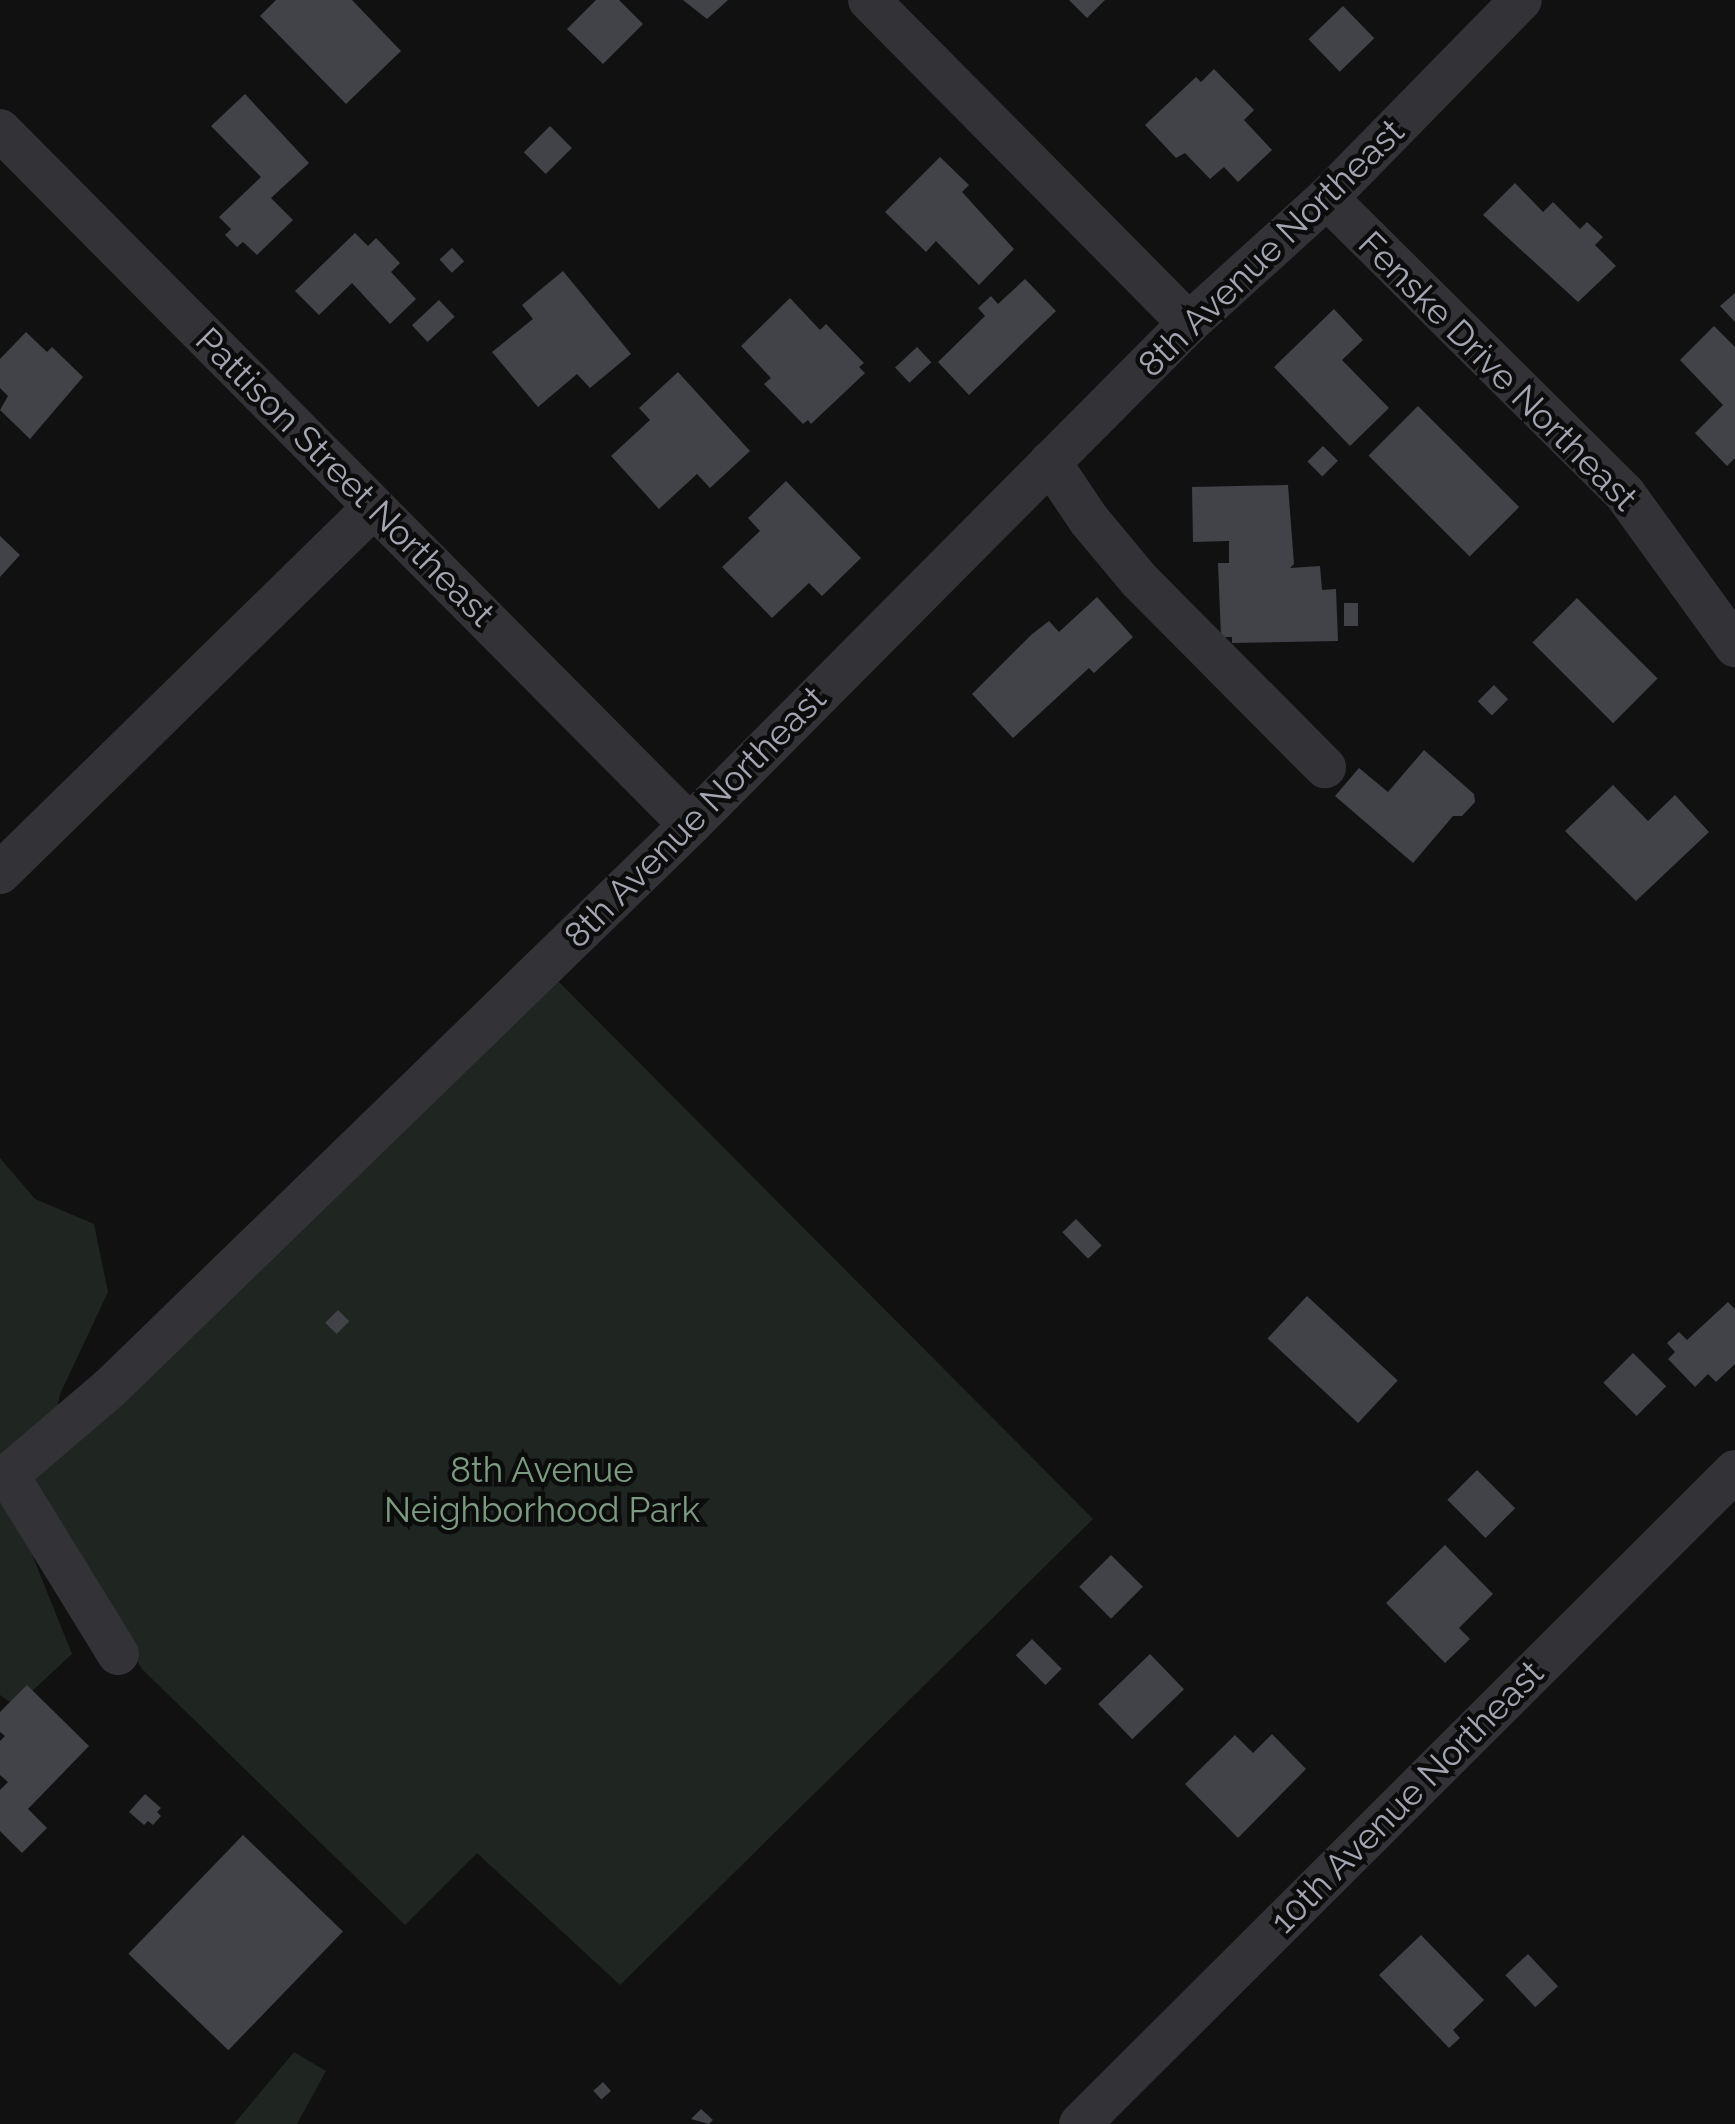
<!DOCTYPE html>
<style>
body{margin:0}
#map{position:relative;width:1735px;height:2124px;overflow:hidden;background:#111112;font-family:Raleway,sans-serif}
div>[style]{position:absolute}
.green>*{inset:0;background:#1f2621}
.building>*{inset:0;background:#424348;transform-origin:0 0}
.minor>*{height:42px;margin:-21px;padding:0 21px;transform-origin:21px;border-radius:21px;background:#323237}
span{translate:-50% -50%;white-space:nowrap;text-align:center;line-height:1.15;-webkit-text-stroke:9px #0c0c0d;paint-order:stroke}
.street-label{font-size:35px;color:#a3a6b2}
.park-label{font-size:35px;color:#7b9c80}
</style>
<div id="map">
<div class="green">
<i style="clip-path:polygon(555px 978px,1093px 1519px,620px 1985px,477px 1853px,405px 1925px,142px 1669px,72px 1550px,29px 1547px,72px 1654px,16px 1706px,0 1695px,0 1158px,35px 1199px,94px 1224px,108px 1292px,60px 1394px,52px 1433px)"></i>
<i style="clip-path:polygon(294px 2052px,326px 2071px,297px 2124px,234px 2124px)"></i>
</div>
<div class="building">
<i style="clip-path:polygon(276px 0,352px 0,401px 51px,346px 104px,260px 16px)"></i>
<i style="clip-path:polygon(596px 0,619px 0,643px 24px,603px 64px,567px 29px)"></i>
<i style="clip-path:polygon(683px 0,728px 0,707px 19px)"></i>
<i style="clip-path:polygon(1069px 0,1105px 0,1087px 18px)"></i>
<i style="left:1343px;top:6px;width:45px;height:48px;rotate:46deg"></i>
<i style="clip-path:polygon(1214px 69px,1254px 110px,1244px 120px,1272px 150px,1238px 182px,1224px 167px,1210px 179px,1185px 153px,1176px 158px,1145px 125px,1196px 77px,1201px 82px)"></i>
<i style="clip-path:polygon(245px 94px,309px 163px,271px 198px,293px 220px,257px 255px,243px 242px,237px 247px,225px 235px,231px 229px,219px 217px,261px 177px,211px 126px)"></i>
<i style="left:550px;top:126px;width:31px;height:37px;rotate:45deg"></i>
<i style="clip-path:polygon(940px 157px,969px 185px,962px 192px,1014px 249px,979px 285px,936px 241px,926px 252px,885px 212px)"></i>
<i style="clip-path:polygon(1515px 183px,1543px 212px,1553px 202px,1580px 229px,1587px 222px,1603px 237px,1595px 245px,1616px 266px,1578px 302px,1483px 215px)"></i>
<i style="clip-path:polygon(355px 233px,368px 246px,376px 238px,400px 263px,391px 272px,416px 299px,390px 324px,352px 283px,319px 315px,295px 291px)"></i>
<i style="left:452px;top:248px;width:18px;height:17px;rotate:47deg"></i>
<i style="clip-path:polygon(563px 271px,631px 354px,590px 388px,577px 374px,538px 407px,492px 352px,533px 319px,522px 305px)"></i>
<i style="clip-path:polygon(1025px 279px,1056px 311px,969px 395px,938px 362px,985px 316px,978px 308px,991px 296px,998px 304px)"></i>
<i style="clip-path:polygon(1735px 293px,1735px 322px,1720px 306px)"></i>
<i style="clip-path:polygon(790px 298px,820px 330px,826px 324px,864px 363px,859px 367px,865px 373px,811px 424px,808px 420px,803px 424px,764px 384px,771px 378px,741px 346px)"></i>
<i style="left:439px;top:300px;width:23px;height:37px;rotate:47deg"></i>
<i style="clip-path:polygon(1334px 309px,1363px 340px,1342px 360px,1389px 408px,1350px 446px,1274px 367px)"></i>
<i style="clip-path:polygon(1714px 326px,1735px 347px,1735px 458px,1727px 466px,1695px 433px,1723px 405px,1680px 360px)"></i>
<i style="clip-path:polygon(26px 332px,47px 352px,52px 347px,83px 377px,30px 439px,0 410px,8px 396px,0 388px,0 359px)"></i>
<i style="left:917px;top:347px;width:21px;height:30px;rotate:47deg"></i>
<i style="clip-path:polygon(678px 372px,750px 451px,710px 488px,697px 474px,659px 509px,611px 456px,650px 420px,639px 408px)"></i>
<i style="left:1418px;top:406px;width:143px;height:70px;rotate:45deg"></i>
<i style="left:1323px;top:446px;width:21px;height:22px;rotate:45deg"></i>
<i style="clip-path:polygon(786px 481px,861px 558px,822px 596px,809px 583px,772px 618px,722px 567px,760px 531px,748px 518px)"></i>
<i style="clip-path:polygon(1288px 485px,1294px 564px,1290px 568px,1320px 566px,1322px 590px,1336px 589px,1338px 641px,1232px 643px,1232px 637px,1221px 637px,1218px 563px,1229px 563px,1229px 541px,1193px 542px,1192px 487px)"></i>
<i style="clip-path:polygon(0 536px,20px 555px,0 577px)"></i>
<i style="clip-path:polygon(1097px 597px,1133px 637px,1094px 673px,1089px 668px,1013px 738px,972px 694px,1031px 635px,1049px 621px,1059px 632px)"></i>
<i style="left:1577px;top:598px;width:114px;height:63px;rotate:45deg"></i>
<i style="left:1358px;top:603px;width:23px;height:14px;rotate:90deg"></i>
<i style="left:1494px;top:685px;width:20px;height:23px;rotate:45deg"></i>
<i style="clip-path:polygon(1424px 750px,1474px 794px,1475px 802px,1462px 816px,1453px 816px,1413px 863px,1335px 796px,1359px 768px,1388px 792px)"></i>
<i style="clip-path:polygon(1613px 785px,1648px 821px,1675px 795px,1709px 832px,1636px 901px,1565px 831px)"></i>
<i style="left:1076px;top:1219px;width:37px;height:19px;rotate:46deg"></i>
<i style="left:1307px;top:1296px;width:124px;height:58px;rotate:43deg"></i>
<i style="clip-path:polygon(1728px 1302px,1735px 1309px,1735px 1364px,1716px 1382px,1708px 1374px,1695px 1387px,1668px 1359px,1675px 1352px,1667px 1343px,1679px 1332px,1687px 1340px)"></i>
<i style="left:338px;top:1310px;width:16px;height:18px;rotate:45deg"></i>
<i style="left:1633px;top:1353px;width:47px;height:42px;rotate:45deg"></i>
<i style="left:1477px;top:1470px;width:54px;height:42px;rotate:45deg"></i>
<i style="clip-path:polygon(1445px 1545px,1493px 1594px,1459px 1628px,1470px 1639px,1445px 1663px,1386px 1603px)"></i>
<i style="left:1111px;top:1555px;width:45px;height:45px;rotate:45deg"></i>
<i style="left:1032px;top:1639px;width:42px;height:23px;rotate:45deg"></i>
<i style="left:1150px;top:1654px;width:49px;height:72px;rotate:46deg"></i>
<i style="clip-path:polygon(27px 1685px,89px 1746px,28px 1809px,47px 1828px,22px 1853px,0 1831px,0 1790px,8px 1782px,0 1775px,0 1741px,5px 1736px,0 1732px,0 1712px)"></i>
<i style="clip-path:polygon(1272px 1734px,1306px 1769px,1238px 1838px,1185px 1784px,1235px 1735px,1253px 1753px)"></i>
<i style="clip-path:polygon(145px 1794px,161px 1808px,157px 1812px,161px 1816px,153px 1825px,148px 1821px,144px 1825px,129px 1812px)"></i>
<i style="left:243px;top:1835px;width:139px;height:165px;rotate:44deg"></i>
<i style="clip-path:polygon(1421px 1935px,1484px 2000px,1453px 2030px,1460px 2038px,1449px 2048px,1379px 1975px)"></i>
<i style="left:1528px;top:1954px;width:44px;height:31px;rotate:47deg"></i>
<i style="left:603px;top:2082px;width:12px;height:13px;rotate:48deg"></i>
<i style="clip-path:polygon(701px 2109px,713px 2120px,709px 2124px,691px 2119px)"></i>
</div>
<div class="minor">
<i style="left:869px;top:0;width:455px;rotate:45.3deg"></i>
<i style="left:0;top:130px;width:979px;rotate:45.21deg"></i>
<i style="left:1327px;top:198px;width:420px;rotate:44.8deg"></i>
<i style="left:1625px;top:494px;width:188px;rotate:54.1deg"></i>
<i style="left:1050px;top:462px;width:70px;rotate:56.1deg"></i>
<i style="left:1089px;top:520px;width:78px;rotate:50.2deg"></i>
<i style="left:1139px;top:580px;width:264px;rotate:45.2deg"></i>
<i style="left:0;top:873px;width:523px;rotate:-44.38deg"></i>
<i style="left:118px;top:1654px;width:210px;rotate:-121.6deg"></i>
<i style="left:8px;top:1475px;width:134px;rotate:-40.5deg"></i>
<i style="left:110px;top:1388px;width:808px;rotate:-44.15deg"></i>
<i style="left:690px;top:825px;width:708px;rotate:-45.17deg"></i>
<i style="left:1189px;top:323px;width:186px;rotate:-42.2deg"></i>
<i style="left:1327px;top:198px;width:277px;rotate:-45.6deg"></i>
<i style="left:1080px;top:2124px;width:925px;rotate:-44.91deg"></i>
</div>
<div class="street-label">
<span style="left:1271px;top:248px;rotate:-44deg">8th Avenue Northeast</span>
<span style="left:1498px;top:371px;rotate:45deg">Fenske Drive Northeast</span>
<span style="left:345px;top:477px;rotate:45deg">Pattison Street Northeast</span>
<span style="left:695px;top:817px;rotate:-45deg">8th Avenue Northeast</span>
<span style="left:1407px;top:1797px;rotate:-45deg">10th Avenue Northeast</span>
</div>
<div class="park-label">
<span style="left:542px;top:1490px">8th Avenue<br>Neighborhood Park</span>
</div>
</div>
